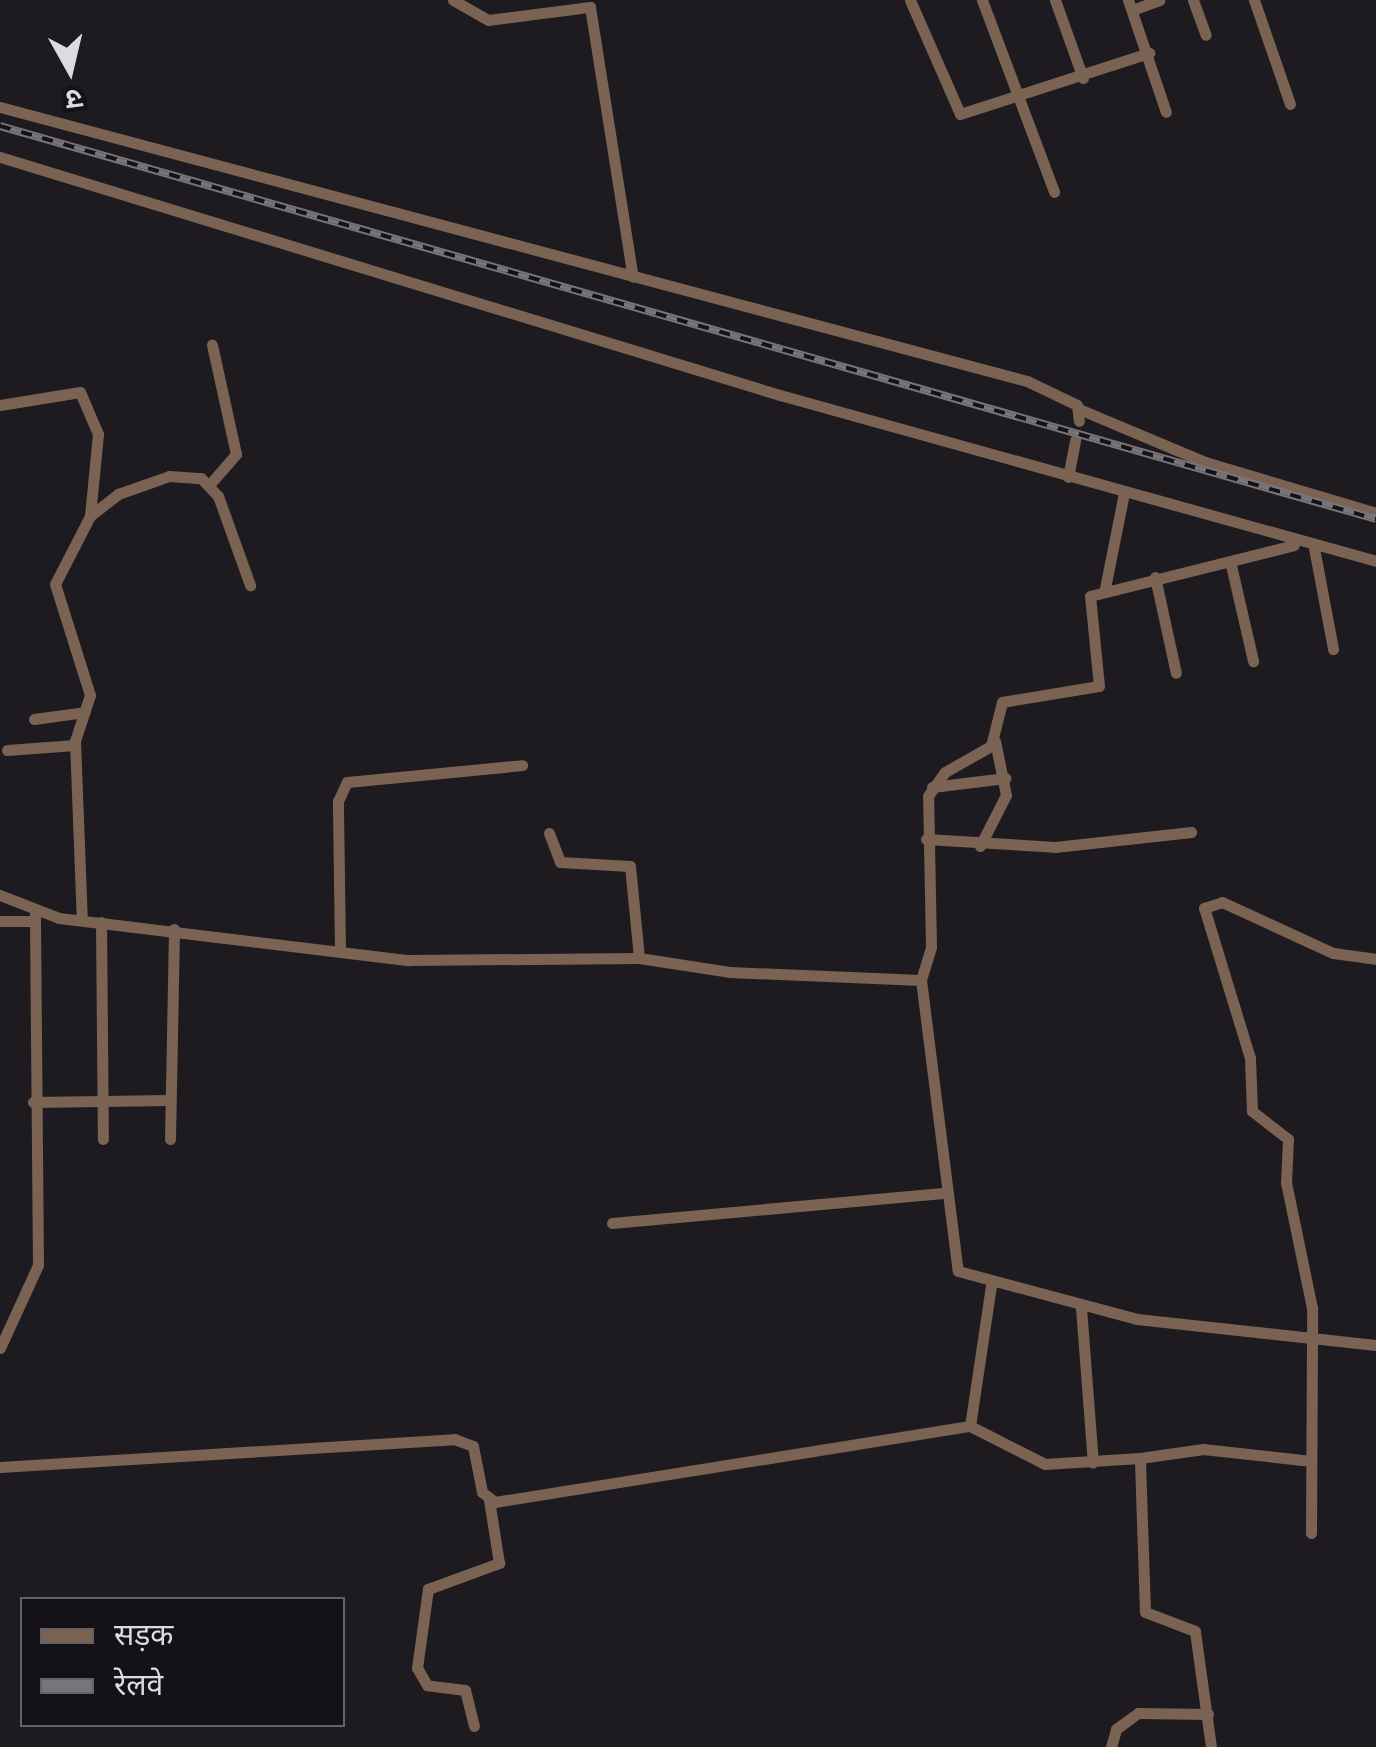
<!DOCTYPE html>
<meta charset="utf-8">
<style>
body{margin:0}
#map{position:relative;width:1376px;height:1747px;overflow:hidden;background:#1e1b20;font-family:Quicksand,"Noto Sans Devanagari",sans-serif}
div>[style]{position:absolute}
.minor>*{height:11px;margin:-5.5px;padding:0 5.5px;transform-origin:5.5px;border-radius:5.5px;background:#7b6353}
.rail>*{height:8px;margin-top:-4px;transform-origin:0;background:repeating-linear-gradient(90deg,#151217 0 11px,#78757a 0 22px);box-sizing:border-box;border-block:2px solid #78757a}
span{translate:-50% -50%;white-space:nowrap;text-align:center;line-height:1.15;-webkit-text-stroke:10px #151217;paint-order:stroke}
.legend{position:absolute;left:20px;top:1597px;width:325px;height:130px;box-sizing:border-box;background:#151217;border:2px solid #656267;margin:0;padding:12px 18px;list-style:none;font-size:30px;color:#dddbdf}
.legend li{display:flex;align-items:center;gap:20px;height:50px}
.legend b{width:50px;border:2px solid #656267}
.north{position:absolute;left:20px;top:20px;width:100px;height:100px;-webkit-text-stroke:8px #151217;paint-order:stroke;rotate:172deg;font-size:28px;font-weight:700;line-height:40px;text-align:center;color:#dddbdf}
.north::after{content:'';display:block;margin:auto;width:35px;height:45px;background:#dddbdf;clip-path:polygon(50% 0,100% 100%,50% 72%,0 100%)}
</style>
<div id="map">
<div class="minor">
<i style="left:453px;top:0;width:40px;rotate:29.7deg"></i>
<i style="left:488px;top:20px;width:103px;rotate:-7.3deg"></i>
<i style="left:590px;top:7px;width:273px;rotate:81deg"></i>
<i style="left:910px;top:0;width:124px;rotate:66.3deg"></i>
<i style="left:960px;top:114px;width:199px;rotate:-17.9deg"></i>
<i style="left:982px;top:0;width:205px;rotate:69.4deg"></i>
<i style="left:1055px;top:0;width:83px;rotate:70.3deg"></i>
<i style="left:1128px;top:0;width:118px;rotate:71.3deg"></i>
<i style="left:1193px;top:0;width:37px;rotate:70deg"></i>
<i style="left:1254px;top:0;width:110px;rotate:70.9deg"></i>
<i style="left:1132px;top:10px;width:29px;rotate:-20deg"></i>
<i style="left:0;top:107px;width:1063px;rotate:14.94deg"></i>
<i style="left:1027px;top:381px;width:55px;rotate:25.6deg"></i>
<i style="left:1077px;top:405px;width:16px;rotate:83deg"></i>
<i style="left:0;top:157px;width:816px;rotate:16.97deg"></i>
<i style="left:780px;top:395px;width:619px;rotate:15.56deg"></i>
<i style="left:0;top:405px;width:81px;rotate:-9.2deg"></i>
<i style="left:80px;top:392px;width:46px;rotate:66.8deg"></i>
<i style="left:98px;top:434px;width:82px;rotate:95.6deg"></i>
<i style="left:90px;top:516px;width:76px;rotate:117.2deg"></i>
<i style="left:55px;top:584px;width:116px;rotate:72.5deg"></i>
<i style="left:90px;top:695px;width:48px;rotate:108.1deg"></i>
<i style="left:75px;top:741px;width:179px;rotate:87.8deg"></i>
<i style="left:1079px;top:409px;width:137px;rotate:22.8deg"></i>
<i style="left:1205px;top:462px;width:178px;rotate:16.6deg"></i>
<i style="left:1068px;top:477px;width:38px;rotate:-79deg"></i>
<i style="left:210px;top:484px;width:40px;rotate:-49deg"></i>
<i style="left:236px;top:454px;width:112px;rotate:-102.4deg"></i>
<i style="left:90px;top:516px;width:36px;rotate:-38deg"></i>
<i style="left:118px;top:494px;width:54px;rotate:-19.4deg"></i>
<i style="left:169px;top:476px;width:32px;rotate:4deg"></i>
<i style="left:201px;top:478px;width:25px;rotate:47deg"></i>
<i style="left:218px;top:496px;width:95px;rotate:70.2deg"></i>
<i style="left:1314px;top:548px;width:103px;rotate:79.3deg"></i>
<i style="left:1230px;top:561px;width:103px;rotate:77deg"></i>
<i style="left:1155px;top:577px;width:98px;rotate:77.7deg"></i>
<i style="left:1105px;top:588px;width:97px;rotate:-78.7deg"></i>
<i style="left:34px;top:719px;width:51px;rotate:-7.8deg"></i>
<i style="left:7px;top:750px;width:68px;rotate:-4.2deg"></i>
<i style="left:932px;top:787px;width:74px;rotate:-7deg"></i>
<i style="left:549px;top:833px;width:31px;rotate:69deg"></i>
<i style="left:560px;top:862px;width:70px;rotate:3.3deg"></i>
<i style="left:630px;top:866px;width:92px;rotate:84.4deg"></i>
<i style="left:926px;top:839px;width:129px;rotate:3.5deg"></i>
<i style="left:1055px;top:847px;width:137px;rotate:-6.3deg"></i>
<i style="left:980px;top:846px;width:57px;rotate:-63deg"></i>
<i style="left:1006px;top:795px;width:55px;rotate:-101.5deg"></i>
<i style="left:0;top:895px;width:63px;rotate:21.3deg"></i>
<i style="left:59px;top:918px;width:352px;rotate:6.9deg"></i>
<i style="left:408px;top:960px;width:231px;rotate:-0.5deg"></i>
<i style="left:639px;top:958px;width:91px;rotate:8.8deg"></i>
<i style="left:729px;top:972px;width:192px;rotate:2.4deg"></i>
<i style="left:921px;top:980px;width:293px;rotate:82.8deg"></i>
<i style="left:958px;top:1271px;width:185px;rotate:15deg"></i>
<i style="left:1137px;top:1319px;width:240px;rotate:6.2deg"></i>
<i style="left:0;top:921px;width:35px"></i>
<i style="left:101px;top:922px;width:217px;rotate:89.5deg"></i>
<i style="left:340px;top:951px;width:150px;rotate:-90.8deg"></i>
<i style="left:338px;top:801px;width:21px;rotate:-65deg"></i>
<i style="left:347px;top:782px;width:176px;rotate:-5.5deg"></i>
<i style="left:921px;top:980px;width:34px;rotate:-73deg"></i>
<i style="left:931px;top:947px;width:151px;rotate:-91.1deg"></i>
<i style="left:928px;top:796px;width:29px;rotate:-55deg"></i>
<i style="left:945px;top:772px;width:53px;rotate:-29.5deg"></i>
<i style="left:991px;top:746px;width:45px;rotate:-76deg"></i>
<i style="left:1002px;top:702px;width:98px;rotate:-9.4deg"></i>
<i style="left:1099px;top:686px;width:90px;rotate:-95.7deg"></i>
<i style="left:1090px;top:596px;width:210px;rotate:-14deg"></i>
<i style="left:33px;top:1102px;width:137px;rotate:-0.8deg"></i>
<i style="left:170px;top:1139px;width:210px;rotate:-88.9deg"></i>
<i style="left:612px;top:1223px;width:332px;rotate:-5.2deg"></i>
<i style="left:1081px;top:1308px;width:155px;rotate:85.6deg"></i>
<i style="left:0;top:1348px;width:91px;rotate:-65.4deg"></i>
<i style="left:38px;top:1265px;width:352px;rotate:-90.5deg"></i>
<i style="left:970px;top:1426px;width:143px;rotate:-81.5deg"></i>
<i style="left:0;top:1467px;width:455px;rotate:-3.5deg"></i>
<i style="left:454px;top:1439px;width:20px;rotate:20deg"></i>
<i style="left:473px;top:1446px;width:47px;rotate:78.9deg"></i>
<i style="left:482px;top:1492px;width:16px;rotate:38deg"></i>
<i style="left:495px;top:1502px;width:481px;rotate:-9.1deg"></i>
<i style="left:970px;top:1426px;width:84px;rotate:26.9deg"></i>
<i style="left:1045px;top:1464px;width:95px;rotate:-3.6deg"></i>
<i style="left:1311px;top:1533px;width:225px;rotate:-89.7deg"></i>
<i style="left:1312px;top:1308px;width:128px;rotate:-101.7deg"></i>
<i style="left:1286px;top:1183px;width:44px;rotate:-87.4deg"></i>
<i style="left:1288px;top:1139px;width:46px;rotate:-142.1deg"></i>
<i style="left:1252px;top:1111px;width:53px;rotate:-92.2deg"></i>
<i style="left:1250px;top:1058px;width:157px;rotate:-107deg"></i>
<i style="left:1204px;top:908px;width:19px;rotate:-18deg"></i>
<i style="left:1222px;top:902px;width:122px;rotate:24.7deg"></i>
<i style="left:1333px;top:953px;width:43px;rotate:7.9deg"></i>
<i style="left:474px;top:1726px;width:37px;rotate:-104deg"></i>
<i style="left:465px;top:1690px;width:38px;rotate:-173deg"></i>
<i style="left:427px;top:1685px;width:20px;rotate:-120deg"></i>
<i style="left:417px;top:1668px;width:80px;rotate:-82.1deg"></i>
<i style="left:428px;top:1589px;width:76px;rotate:-20.1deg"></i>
<i style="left:499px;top:1563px;width:64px;rotate:-99deg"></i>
<i style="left:1111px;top:1747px;width:19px;rotate:-74deg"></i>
<i style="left:1116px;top:1729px;width:27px;rotate:-36deg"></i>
<i style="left:1138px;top:1713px;width:70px;rotate:0.8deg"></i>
<i style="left:1211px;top:1747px;width:117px;rotate:-97.9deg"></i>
<i style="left:1195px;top:1631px;width:53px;rotate:-159.2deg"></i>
<i style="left:1145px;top:1612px;width:154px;rotate:-91.9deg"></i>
<i style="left:1140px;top:1458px;width:64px;rotate:-8.1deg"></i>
<i style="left:1203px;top:1449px;width:109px;rotate:6.3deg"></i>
</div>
<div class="rail">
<i style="left:0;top:126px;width:1431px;rotate:15.94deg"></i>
</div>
<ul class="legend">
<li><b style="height:12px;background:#7b6353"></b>सड़क</li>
<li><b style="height:12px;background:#78757a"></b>रेलवे</li>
</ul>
<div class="north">उ</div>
</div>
